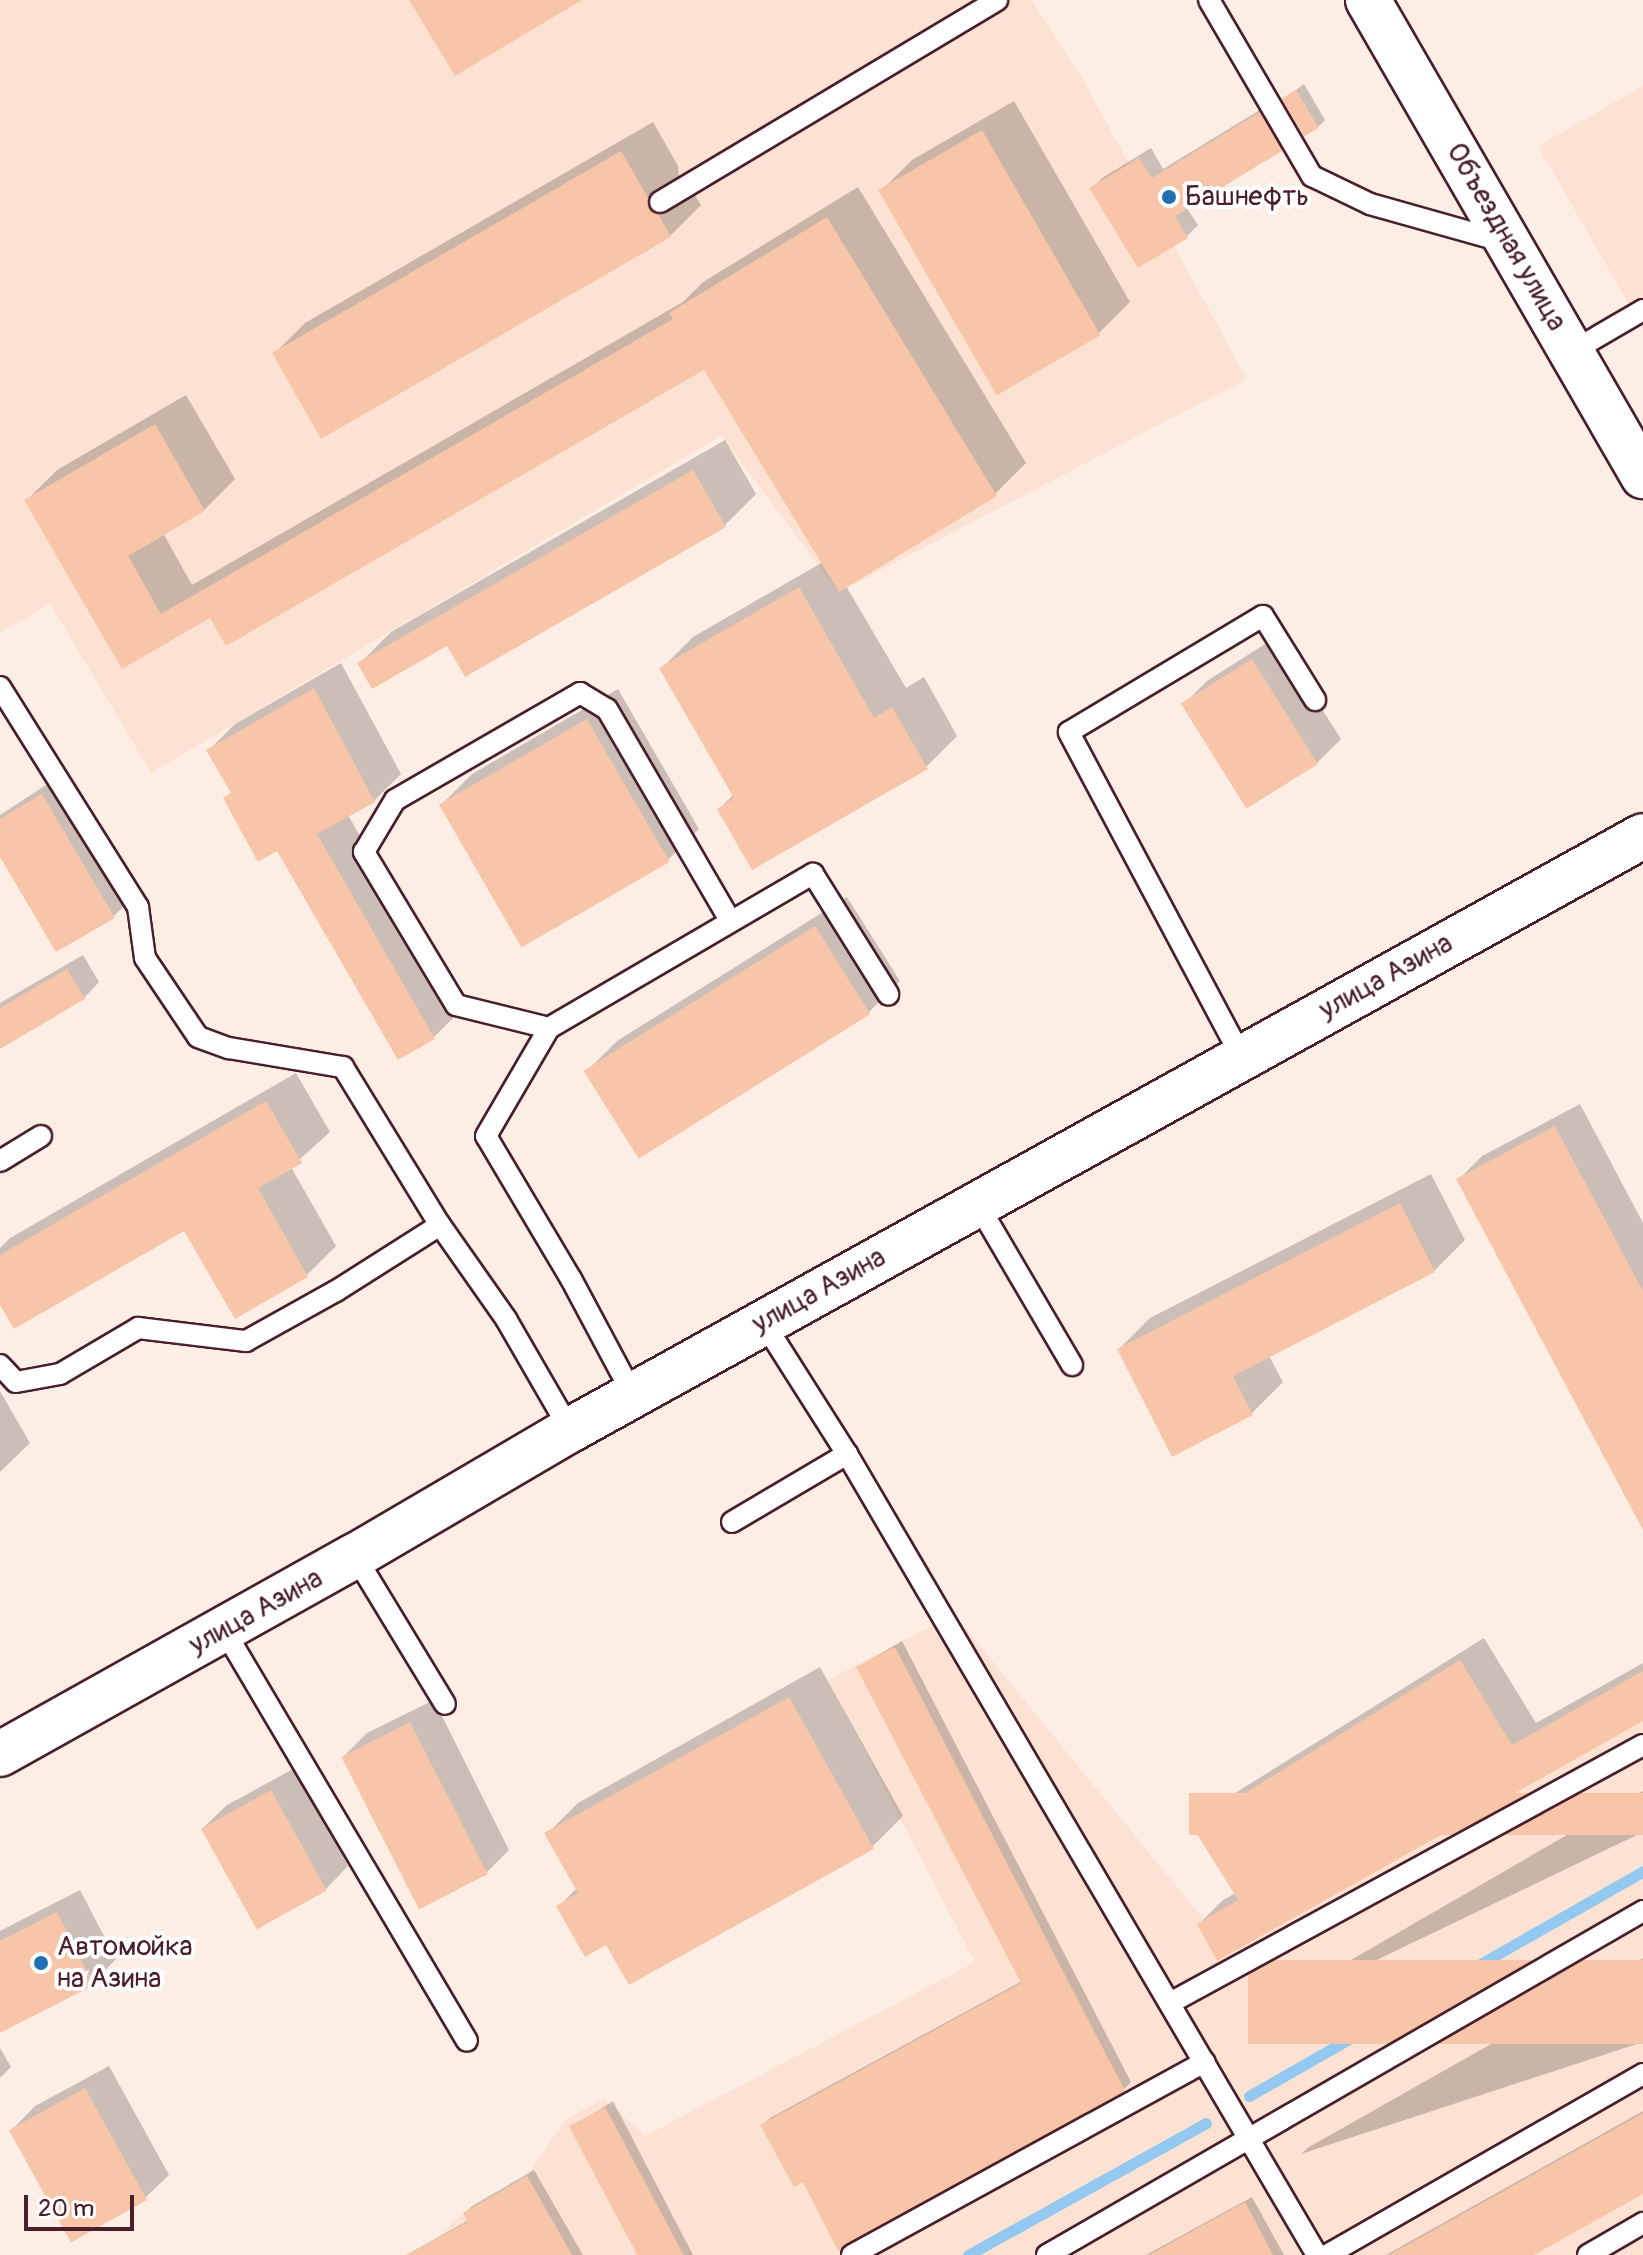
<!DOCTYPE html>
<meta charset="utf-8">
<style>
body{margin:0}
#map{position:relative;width:1643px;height:2255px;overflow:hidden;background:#fdeee5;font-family:Pangolin,sans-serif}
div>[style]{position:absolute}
.built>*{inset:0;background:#fce2d3}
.shadow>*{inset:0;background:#0003}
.stream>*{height:11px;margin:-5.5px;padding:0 5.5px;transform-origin:5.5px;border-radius:5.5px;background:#93c9f1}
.building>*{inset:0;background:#f8c5a9;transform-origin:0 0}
.roads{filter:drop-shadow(2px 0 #4a1f2b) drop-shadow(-2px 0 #4a1f2b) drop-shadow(0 2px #4a1f2b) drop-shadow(0 -2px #4a1f2b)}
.service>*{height:20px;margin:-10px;padding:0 10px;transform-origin:10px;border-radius:10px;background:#fff}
.tertiary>*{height:44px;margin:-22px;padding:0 22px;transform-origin:22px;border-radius:22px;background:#fff}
.secondary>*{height:44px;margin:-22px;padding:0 22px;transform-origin:22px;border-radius:22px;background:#fff}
.dots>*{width:22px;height:22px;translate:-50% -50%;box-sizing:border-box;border:4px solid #fff;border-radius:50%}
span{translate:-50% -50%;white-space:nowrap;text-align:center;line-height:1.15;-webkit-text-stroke:8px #fff;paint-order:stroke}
.poi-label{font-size:28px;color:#4a1f2b}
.left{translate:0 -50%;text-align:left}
.street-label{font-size:28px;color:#4a1f2b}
.scale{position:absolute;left:24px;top:2195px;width:110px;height:36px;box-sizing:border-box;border:4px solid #4a1f2b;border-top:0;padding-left:10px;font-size:24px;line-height:28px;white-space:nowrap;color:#4a1f2b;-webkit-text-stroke:6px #fff;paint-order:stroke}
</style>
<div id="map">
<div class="built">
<i style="clip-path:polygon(0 0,1032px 0,1082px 78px,1247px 379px,839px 592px,721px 436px,151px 773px,50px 604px,0 633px)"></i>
<i style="clip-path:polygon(1643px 86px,1643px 329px,1538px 146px)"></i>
<i style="clip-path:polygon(954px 1614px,1204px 1920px,1643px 1671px,1643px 2255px,406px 2255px,436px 2239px,463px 2213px,527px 2176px,566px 2119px,604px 2099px,645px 2136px,975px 1962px,828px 1680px)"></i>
</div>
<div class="shadow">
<i style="clip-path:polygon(1304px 84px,1325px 120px,1318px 127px,1284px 99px)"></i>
<i style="clip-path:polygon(1014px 101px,1130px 302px,1099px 333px,997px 392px,881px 191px,912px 160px)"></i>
<i style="clip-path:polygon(1271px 103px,1292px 138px,1281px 149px,1186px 207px,1198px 225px,1187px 236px,1139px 266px,1092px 189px,1102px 178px,1151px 148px,1163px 169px)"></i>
<i style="clip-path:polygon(653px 122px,678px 166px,679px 177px,688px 184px,701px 205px,670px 236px,274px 354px,305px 323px)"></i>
<i style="clip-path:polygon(858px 187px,1026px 463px,995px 494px,846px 586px,906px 688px,924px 677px,957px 736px,926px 767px,719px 809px,734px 794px,662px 668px,693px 637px,823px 562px,705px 367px,210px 615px,122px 667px,26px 501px,57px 470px,186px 395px,235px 479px,204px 510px,163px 533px,192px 585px,683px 302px,703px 282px)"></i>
<i style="clip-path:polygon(725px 440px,756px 494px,725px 525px,466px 675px,448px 643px,360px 663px,391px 632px)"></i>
<i style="clip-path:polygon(1276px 637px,1341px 739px,1317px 763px,1184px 704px,1207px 681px)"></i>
<i style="clip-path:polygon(341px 663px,401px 774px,374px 801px,348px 815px,460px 1011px,434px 1037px,278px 848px,226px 798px,232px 791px,209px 750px,235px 724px)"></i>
<i style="clip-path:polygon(618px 689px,699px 829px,668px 860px,441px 805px,472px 774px)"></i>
<i style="clip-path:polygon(66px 772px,137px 893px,114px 916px,0 853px,0 815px)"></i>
<i style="clip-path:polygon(847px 897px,900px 981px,869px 1012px,639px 1157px,586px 1072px,617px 1041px)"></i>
<i style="clip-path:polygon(83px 955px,99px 982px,84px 998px,0 1047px,0 1003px)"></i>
<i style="clip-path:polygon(296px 1073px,330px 1132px,291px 1167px,336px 1246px,307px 1275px,236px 1316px,185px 1228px,0 1301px,0 1248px,10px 1238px)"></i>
<i style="clip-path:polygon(1580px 1104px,1643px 1223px,1643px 1526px,1459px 1179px,1482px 1156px)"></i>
<i style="clip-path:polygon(1431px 1174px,1465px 1240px,1434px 1271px,1269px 1356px,1283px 1382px,1252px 1413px,1119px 1349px,1150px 1318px)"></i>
<i style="clip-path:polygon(0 1391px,30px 1443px,0 1472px)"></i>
<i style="clip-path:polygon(1484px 1638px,1536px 1723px,1643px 1663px,1643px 1719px,1199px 1924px,1223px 1900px,1236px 1893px,1195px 1827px,1219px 1803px)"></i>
<i style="clip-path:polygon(902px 1641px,1131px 2082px,1124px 2089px,804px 2179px,762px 2125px,770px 2118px,1022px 1981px,858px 1667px)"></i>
<i style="clip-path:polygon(820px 1667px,903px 1816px,872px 1847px,607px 1943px,559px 1906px,577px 1888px,547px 1834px,578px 1803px)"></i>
<i style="clip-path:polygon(434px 1700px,509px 1850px,486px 1873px,344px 1756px,367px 1733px)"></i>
<i style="clip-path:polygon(295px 1768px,348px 1866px,325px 1890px,203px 1828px,227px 1805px)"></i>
<i style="clip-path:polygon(1643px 1791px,1643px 1832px,1252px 2020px,1259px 2013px)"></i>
<i style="clip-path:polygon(80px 1890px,116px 1959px,93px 1983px,0 2031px,0 1931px)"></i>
<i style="clip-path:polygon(1643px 1958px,1643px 2042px,1301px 2154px,1309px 2147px)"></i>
<i style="clip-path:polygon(0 2048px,11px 2067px,0 2078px)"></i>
<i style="clip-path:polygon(109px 2066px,169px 2175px,145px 2198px,71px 2239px,12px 2130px,35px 2106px)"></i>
<i style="clip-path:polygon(613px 2101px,693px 2255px,639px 2255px,572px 2127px)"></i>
<i style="clip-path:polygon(1643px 2111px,1643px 2191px,1530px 2255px,1386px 2255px)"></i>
<i style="clip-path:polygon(534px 2170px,583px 2255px,406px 2255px,469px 2220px,465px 2213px,472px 2206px)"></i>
<i style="clip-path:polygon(1252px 2197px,1284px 2255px,1146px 2255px)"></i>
</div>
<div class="stream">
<i style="left:1249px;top:2096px;width:454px;rotate:-29.7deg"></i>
<i style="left:968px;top:2255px;width:272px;rotate:-29deg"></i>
</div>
<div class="building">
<i style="clip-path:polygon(409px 0,582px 0,455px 76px)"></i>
<i style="left:1296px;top:90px;width:44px;height:17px;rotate:59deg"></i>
<i style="clip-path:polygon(1260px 112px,1282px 151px,1175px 216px,1188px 238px,1138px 268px,1089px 188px,1139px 158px,1152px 178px)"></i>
<i style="left:982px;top:130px;width:237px;height:120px;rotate:60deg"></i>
<i style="clip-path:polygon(621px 151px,648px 198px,649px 208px,658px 214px,671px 237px,321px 439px,272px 353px)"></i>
<i style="clip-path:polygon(827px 217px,997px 496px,839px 592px,704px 370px,226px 646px,210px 618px,122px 669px,24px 500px,155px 424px,205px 511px,128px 556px,161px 614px,673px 319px,669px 313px)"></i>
<i style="clip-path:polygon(693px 470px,726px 527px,465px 677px,447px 646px,372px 689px,357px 663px)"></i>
<i style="clip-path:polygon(799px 587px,874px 718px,892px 707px,928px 769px,752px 870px,717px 809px,734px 798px,659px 668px)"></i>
<i style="left:1252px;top:659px;width:124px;height:84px;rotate:58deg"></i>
<i style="clip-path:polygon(314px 688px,375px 802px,317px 834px,435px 1039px,398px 1060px,277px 851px,258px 862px,223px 798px,231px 793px,206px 750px)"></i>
<i style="left:587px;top:719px;width:165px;height:171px;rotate:60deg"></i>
<i style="clip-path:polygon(42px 794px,115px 918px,56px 952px,0 857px,0 819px)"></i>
<i style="left:815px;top:926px;width:104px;height:273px;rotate:58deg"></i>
<i style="clip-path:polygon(67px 969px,85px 999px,0 1049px,0 1008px)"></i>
<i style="clip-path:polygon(266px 1101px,302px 1163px,258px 1188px,308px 1277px,235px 1319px,184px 1231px,14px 1329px,0 1305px,0 1255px)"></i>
<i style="clip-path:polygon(1555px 1126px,1643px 1291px,1643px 1530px,1456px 1179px)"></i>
<i style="clip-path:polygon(1400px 1203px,1435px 1272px,1233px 1376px,1253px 1415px,1172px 1457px,1117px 1349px)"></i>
<i style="clip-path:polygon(895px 1647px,1125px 2091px,838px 2251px,803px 2182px,794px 2187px,760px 2125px,1021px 1983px,856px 1667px)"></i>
<i style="clip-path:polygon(1460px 1660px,1512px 1745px,1643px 1671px,1643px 1721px,1217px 1961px,1197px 1924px,1238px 1900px,1192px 1826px)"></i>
<i style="clip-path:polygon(789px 1697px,874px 1849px,629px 1985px,606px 1945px,585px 1957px,556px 1906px,578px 1893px,544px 1833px)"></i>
<i style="left:410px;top:1722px;width:171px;height:77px;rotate:63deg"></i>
<i style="left:271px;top:1790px;width:115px;height:80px;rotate:61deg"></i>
<i style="left:1643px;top:1793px;width:42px;height:454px;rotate:90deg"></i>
<i style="clip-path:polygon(57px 1912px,94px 1985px,0 2033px,0 1941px)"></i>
<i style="left:1643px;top:1960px;width:84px;height:395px;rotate:90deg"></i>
<i style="left:85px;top:2088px;width:128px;height:87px;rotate:61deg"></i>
<i style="left:605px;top:2107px;width:167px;height:41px;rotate:62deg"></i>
<i style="clip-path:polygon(1643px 2113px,1643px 2194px,1534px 2255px,1389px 2255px)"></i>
<i style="clip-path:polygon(527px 2176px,572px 2255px,406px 2255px,468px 2222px,463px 2213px)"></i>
<i style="clip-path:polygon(1245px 2202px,1273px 2255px,1149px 2255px)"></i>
</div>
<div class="roads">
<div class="service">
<i style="left:1209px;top:0;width:204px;rotate:59.7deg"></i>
<i style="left:1312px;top:176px;width:64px;rotate:25.8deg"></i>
<i style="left:1370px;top:204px;width:137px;rotate:15.7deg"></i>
<i style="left:660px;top:202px;width:393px;rotate:-30.9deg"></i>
<i style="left:1573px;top:351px;width:81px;rotate:-30.4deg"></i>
<i style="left:0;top:687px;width:260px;rotate:57.9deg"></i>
<i style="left:138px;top:907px;width:51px;rotate:82.2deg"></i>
<i style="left:145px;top:958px;width:95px;rotate:56.1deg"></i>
<i style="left:198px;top:1037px;width:33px;rotate:20deg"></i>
<i style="left:229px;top:1048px;width:116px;rotate:9.5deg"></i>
<i style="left:343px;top:1067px;width:185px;rotate:58.5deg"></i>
<i style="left:440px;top:1225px;width:115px;rotate:54.9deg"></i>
<i style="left:506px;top:1319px;width:128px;rotate:60deg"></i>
<i style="left:549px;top:1028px;width:96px;rotate:-166.1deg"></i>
<i style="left:456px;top:1005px;width:179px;rotate:-121deg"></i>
<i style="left:364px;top:852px;width:61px;rotate:-59.2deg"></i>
<i style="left:395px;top:800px;width:214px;rotate:-30deg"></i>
<i style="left:580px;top:693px;width:31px;rotate:31deg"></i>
<i style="left:607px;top:709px;width:244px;rotate:59.8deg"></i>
<i style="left:1241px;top:1056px;width:367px;rotate:-118deg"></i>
<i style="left:1069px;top:732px;width:226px;rotate:-30.9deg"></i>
<i style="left:1263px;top:616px;width:99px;rotate:58.2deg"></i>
<i style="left:0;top:1161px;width:48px;rotate:-31.4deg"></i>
<i style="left:977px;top:1203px;width:188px;rotate:59.6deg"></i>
<i style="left:0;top:1365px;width:23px;rotate:47deg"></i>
<i style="left:16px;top:1382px;width:45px;rotate:-10.3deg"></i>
<i style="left:60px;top:1374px;width:91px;rotate:-30.5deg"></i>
<i style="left:138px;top:1328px;width:109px;rotate:6.9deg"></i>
<i style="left:246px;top:1341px;width:103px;rotate:-29.1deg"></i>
<i style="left:336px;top:1291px;width:123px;rotate:-32.4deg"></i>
<i style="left:633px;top:1395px;width:132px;rotate:-118.1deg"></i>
<i style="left:571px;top:1279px;width:166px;rotate:-120.7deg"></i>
<i style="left:486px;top:1136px;width:125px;rotate:-59.7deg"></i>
<i style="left:549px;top:1028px;width:306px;rotate:-30.3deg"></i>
<i style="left:813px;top:874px;width:142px;rotate:58deg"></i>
<i style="left:847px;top:1454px;width:929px;rotate:59.6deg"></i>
<i style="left:732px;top:1522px;width:134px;rotate:-30.6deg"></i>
<i style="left:847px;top:1454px;width:155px;rotate:-122.4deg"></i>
<i style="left:355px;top:1556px;width:173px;rotate:58.7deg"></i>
<i style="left:224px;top:1630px;width:477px;rotate:59.4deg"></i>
<i style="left:1170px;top:2003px;width:539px;rotate:-28.61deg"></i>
<i style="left:852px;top:2255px;width:402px;rotate:-28.7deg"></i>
<i style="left:1047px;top:2255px;width:688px;rotate:-29.99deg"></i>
<i style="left:1327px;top:2255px;width:364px;rotate:-29.8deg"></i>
<i style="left:1588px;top:2255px;width:64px;rotate:-30.2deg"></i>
</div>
<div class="tertiary">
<i style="left:0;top:1754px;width:406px;rotate:-29.2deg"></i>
<i style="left:355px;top:1556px;width:249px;rotate:-30.4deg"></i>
<i style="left:570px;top:1430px;width:1226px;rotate:-28.97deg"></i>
</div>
<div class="secondary">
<i style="left:1368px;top:0;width:550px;rotate:59.98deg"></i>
</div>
</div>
<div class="dots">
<i style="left:1169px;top:197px;background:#1f6fb2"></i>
<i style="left:41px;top:1963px;background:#1f6fb2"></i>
</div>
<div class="poi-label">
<span class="left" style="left:1185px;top:197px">Башнефть</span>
<span class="left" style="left:57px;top:1963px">Автомойка<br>на Азина</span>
</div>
<div class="street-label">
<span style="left:1506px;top:237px;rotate:60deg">Объездная улица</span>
<span style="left:1386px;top:977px;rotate:-29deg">улица Азина</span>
<span style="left:819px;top:1291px;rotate:-29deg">улица Азина</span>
<span style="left:256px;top:1612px;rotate:-29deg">улица Азина</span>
</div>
<div class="scale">20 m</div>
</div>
